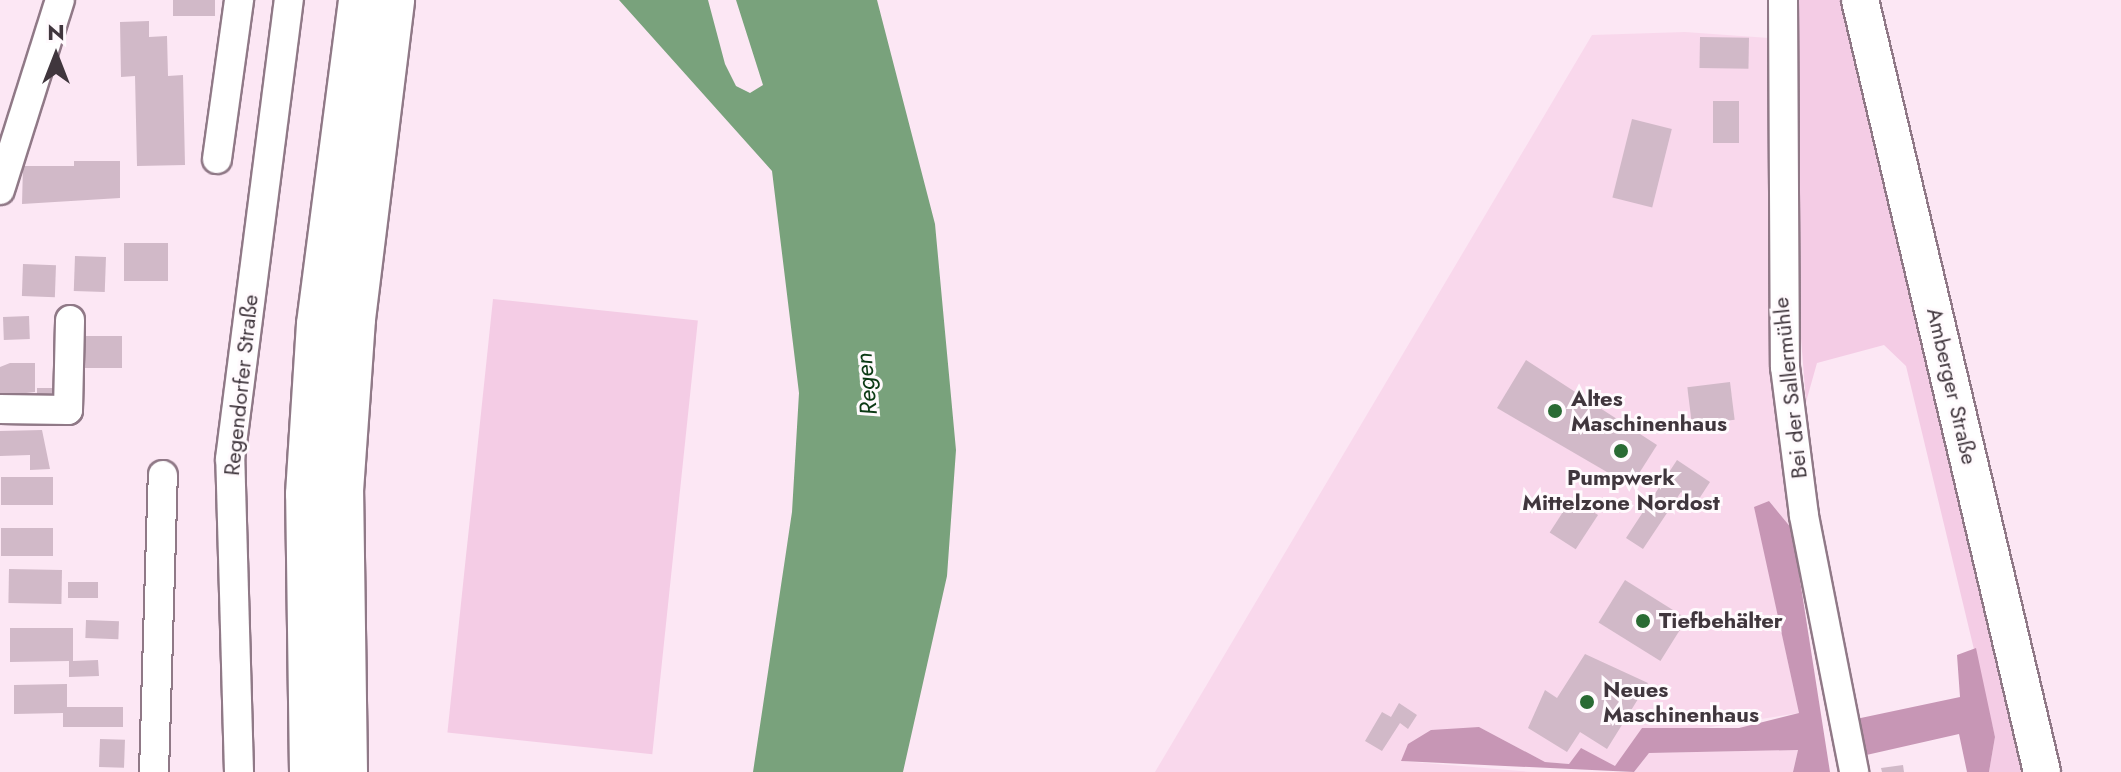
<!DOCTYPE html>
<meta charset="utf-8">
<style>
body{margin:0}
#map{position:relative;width:2121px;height:772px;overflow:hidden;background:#fce7f4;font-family:Jost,sans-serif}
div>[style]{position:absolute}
.built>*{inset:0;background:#f9d8ec}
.green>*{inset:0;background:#f4cce5;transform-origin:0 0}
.forest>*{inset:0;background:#c796b5}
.water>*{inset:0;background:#79a27c}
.building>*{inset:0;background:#d1b9c8;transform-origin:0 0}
.roads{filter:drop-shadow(2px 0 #907987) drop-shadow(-2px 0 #907987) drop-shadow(0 2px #907987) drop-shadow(0 -2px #907987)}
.minor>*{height:28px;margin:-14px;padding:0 14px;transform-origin:14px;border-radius:14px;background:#fff}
.major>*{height:36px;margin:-18px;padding:0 18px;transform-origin:18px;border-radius:18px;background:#fff}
.highway>*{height:40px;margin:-20px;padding:0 20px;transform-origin:20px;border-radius:20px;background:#fff}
.dots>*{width:22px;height:22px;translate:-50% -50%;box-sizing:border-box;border:4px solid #fffafd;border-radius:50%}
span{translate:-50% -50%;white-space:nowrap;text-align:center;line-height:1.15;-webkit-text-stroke:6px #fffafd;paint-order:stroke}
.street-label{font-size:22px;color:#40363d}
.poi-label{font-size:22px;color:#40363d;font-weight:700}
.left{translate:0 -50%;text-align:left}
.water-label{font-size:24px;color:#0b3a14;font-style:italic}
.north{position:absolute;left:16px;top:16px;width:80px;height:80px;-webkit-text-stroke:6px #fffafd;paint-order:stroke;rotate:0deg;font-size:22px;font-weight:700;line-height:32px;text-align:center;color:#40363d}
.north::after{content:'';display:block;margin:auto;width:28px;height:36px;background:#40363d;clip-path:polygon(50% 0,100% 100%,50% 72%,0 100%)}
</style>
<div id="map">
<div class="built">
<i style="clip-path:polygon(1685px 32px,1769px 38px,1773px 349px,1792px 529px,1769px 501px,1755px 508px,1799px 713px,1692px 730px,1616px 767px,1582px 749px,1569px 764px,1545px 762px,1479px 727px,1402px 761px,1531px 772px,1155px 772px,1592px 35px)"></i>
<i style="clip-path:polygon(1798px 750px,1793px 772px,1634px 772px,1649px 753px)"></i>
</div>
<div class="green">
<i style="clip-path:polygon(1799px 0,1844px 0,2024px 772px,1989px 772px,1995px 737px,1906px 366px,1884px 345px,1817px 363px,1806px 402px,1790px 198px)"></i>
<i style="left:493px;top:299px;width:206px;height:436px;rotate:6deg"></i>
</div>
<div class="forest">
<i style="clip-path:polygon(1769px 501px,1792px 529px,1830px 772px,1793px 772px,1798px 750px,1649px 753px,1634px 772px,1401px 761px,1408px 744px,1431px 730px,1479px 727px,1545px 762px,1569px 764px,1581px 748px,1615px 766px,1642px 728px,1739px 728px,1799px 713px,1754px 507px)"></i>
<i style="clip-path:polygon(1976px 648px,1995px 737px,1989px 772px,1967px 772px,1959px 734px,1862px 756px,1856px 719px,1960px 697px,1957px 655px)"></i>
</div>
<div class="water">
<i style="clip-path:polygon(619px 0,708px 0,725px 64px,736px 86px,750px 93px,763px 85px,736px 0,877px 0,935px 224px,956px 450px,947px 576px,903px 772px,753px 772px,792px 512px,799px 393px,772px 171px)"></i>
</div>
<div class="building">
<i style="left:173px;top:0;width:42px;height:16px"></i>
<i style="clip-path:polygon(149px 21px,149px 37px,167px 36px,168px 76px,183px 75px,185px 165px,137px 166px,135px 76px,121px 77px,120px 22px)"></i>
<i style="left:1700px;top:37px;width:49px;height:31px;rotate:1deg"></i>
<i style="left:1713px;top:101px;width:26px;height:42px"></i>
<i style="left:1632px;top:119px;width:41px;height:81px;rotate:14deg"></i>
<i style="clip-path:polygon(74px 161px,120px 161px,120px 198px,22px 204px,23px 166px,74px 166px)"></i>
<i style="left:124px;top:243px;width:44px;height:38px"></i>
<i style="left:75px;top:256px;width:31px;height:35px;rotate:2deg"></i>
<i style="left:23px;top:264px;width:33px;height:32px;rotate:2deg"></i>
<i style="left:29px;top:316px;width:23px;height:26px;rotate:88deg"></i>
<i style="left:122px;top:336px;width:32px;height:44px;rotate:90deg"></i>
<i style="clip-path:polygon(1526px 360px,1657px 445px,1631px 486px,1497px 408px)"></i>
<i style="clip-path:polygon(10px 363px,35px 363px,35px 392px,0 396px,0 367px)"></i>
<i style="left:1730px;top:382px;width:38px;height:43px;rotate:83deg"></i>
<i style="left:37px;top:388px;width:20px;height:12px"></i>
<i style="clip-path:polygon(42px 430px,50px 469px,30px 470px,30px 455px,0 456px,0 431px)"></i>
<i style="clip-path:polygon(1677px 460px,1710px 482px,1697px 502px,1681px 492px,1643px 549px,1626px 538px)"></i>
<i style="left:1px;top:477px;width:52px;height:28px"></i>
<i style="left:1572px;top:498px;width:31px;height:41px;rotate:33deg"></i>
<i style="left:1px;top:528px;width:52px;height:28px"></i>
<i style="left:9px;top:569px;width:53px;height:34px;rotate:1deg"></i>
<i style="left:1625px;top:580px;width:73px;height:50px;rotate:32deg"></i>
<i style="left:98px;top:582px;width:16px;height:30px;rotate:90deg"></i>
<i style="left:86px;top:620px;width:33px;height:18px;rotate:2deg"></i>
<i style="clip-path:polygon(10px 628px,73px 628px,73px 661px,98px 660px,99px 676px,69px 677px,69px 661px,10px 662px)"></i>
<i style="clip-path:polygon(1585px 654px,1648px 683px,1607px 749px,1580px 732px,1567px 752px,1528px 728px,1545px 690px,1557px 698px)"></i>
<i style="clip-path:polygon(67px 684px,67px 707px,123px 707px,123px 727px,63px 727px,63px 713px,14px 714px,14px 685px)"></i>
<i style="clip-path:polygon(1399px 703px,1417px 715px,1408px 729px,1400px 723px,1382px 751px,1365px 741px,1382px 712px,1391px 717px)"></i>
<i style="left:100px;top:739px;width:25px;height:28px;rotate:2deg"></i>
<i style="clip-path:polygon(1903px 765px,1904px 772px,1882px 772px,1881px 768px)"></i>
</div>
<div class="roads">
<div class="minor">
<i style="left:1783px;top:0;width:367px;rotate:89.7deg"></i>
<i style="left:1785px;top:367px;width:150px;rotate:82.7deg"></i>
<i style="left:1804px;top:516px;width:261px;rotate:78.9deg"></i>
<i style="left:217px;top:159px;width:161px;rotate:-82.1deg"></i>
<i style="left:0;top:190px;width:199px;rotate:-72.5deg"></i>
<i style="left:0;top:409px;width:68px;rotate:0.8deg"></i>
<i style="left:68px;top:410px;width:90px;rotate:-88.7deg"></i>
<i style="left:154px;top:772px;width:297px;rotate:-88.3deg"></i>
<i style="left:239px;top:772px;width:313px;rotate:-91.6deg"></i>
<i style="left:230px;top:459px;width:463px;rotate:-82.7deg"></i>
</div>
<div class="major">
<i style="left:1860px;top:0;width:793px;rotate:76.73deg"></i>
</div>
<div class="highway">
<i style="left:310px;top:772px;width:278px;rotate:-90.8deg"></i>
<i style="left:306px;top:494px;width:170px;rotate:-86.3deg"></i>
<i style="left:317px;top:324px;width:327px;rotate:-82.6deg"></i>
<i style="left:347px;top:772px;width:281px;rotate:-90.8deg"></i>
<i style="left:343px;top:491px;width:172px;rotate:-86deg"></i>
<i style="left:355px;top:319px;width:321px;rotate:-83deg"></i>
</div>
</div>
<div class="dots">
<i style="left:1555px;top:411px;background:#2a6b34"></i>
<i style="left:1621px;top:451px;background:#2a6b34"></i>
<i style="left:1643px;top:621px;background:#2a6b34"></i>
<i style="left:1587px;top:702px;background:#2a6b34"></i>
</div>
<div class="street-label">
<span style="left:241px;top:385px;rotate:-84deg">Regendorfer Straße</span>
<span style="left:1952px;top:386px;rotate:77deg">Amberger Straße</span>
<span style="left:1790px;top:388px;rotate:-96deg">Bei der Sallermühle</span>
</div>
<div class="poi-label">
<span class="left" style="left:1571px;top:411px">Altes<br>Maschinenhaus</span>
<span style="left:1621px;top:490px">Pumpwerk<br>Mittelzone Nordost</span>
<span class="left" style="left:1659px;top:621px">Tiefbehälter</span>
<span class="left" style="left:1603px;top:702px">Neues<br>Maschinenhaus</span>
</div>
<div class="water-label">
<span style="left:866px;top:384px;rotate:-95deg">Regen</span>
</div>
<div class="north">N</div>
</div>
